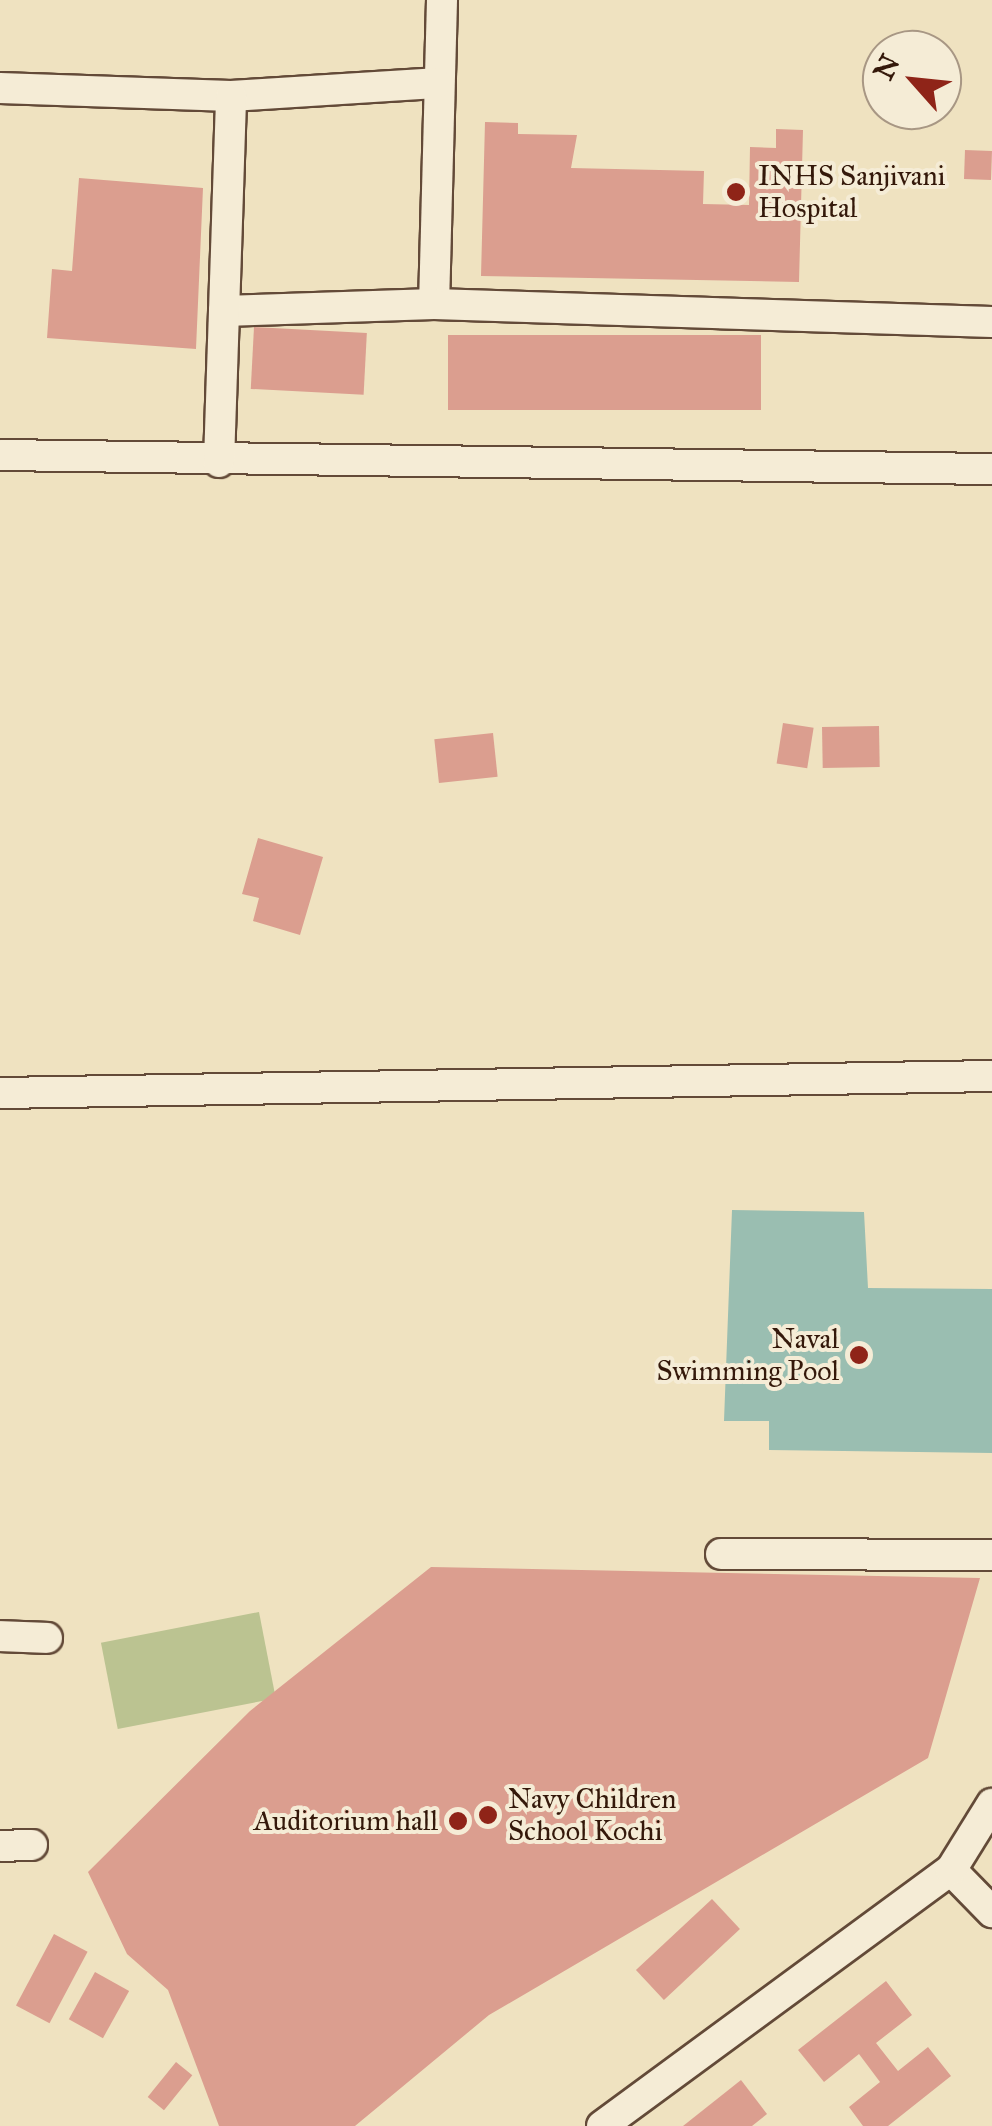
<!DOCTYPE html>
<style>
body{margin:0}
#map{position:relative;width:992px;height:2126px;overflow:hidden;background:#efe2c0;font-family:"IM FELL Great Primer",serif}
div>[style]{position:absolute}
.green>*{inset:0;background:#bbc391;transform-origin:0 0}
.water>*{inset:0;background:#9abeb1}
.building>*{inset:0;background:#db9e8f;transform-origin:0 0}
.roads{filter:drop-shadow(2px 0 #634a38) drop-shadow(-2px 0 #634a38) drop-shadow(0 2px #634a38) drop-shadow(0 -2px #634a38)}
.minor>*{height:30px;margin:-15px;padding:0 15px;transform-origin:15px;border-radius:15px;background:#f5ecd6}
.dots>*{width:28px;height:28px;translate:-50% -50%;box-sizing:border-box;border:5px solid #f5ecd6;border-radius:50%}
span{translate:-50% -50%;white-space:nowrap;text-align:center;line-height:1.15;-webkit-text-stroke:8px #f5ecd6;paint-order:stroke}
.poi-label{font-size:28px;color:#34180a}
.left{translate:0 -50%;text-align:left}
.right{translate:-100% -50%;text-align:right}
.north{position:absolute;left:862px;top:30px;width:100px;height:100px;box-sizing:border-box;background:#f5ecd6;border:2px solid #a89784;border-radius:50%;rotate:297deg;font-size:28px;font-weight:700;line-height:40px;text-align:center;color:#34180a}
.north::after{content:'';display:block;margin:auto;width:35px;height:45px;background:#8f2418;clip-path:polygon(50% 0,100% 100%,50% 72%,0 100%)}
</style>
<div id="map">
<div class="green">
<i style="left:259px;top:1612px;width:88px;height:161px;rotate:79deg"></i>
</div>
<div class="water">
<i style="clip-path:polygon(732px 1210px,864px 1212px,868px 1288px,992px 1289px,992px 1453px,769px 1450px,769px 1421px,724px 1421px)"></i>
</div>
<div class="building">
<i style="clip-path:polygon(485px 122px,518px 123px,518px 134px,577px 135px,571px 168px,704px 171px,703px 204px,749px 205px,750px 147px,776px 148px,776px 129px,803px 130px,799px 282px,481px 276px)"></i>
<i style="left:965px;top:150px;width:27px;height:29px;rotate:2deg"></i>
<i style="clip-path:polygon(79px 178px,203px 188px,196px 349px,47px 338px,52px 269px,72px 271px)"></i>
<i style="left:254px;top:327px;width:113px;height:62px;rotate:3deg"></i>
<i style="left:761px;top:335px;width:75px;height:313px;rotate:90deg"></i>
<i style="left:783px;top:723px;width:31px;height:41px;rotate:9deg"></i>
<i style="left:879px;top:726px;width:41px;height:57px;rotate:89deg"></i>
<i style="left:493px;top:733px;width:44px;height:59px;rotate:84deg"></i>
<i style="clip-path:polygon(258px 838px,323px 857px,300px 935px,253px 921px,259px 898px,242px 894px)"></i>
<i style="clip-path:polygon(431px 1567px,980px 1578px,928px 1758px,489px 2015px,355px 2126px,219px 2126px,168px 1990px,127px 1954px,88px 1872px,250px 1711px)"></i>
<i style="left:712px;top:1899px;width:41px;height:104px;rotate:47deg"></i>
<i style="left:54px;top:1934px;width:38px;height:81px;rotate:28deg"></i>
<i style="left:95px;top:1972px;width:39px;height:54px;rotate:29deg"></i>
<i style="clip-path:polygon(886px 1981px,912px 2015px,876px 2043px,898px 2071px,928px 2047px,951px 2076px,888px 2126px,863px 2126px,849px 2107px,880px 2082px,859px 2054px,824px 2082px,798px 2050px)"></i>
<i style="left:176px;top:2062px;width:21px;height:45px;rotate:39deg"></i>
<i style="clip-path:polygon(741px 2080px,767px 2114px,752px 2126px,683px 2126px)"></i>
</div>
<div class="roads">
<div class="minor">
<i style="left:442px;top:0;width:304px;rotate:91.5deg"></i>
<i style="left:434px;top:304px;width:558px;rotate:1.85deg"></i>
<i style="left:0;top:88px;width:231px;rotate:2deg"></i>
<i style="left:231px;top:96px;width:205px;rotate:-3.6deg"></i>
<i style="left:224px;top:311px;width:210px;rotate:-1.9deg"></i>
<i style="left:0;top:455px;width:992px;rotate:0.81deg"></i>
<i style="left:219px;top:462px;width:366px;rotate:-88.1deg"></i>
<i style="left:0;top:1093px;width:992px;rotate:-0.98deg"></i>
<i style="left:721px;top:1554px;width:271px;rotate:0.2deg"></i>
<i style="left:0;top:1636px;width:47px;rotate:2.4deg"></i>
<i style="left:0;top:1846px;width:32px;rotate:-2deg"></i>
<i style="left:951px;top:1870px;width:59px;rotate:45.7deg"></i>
<i style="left:602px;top:2126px;width:433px;rotate:-36.3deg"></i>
<i style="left:951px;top:1870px;width:78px;rotate:-58.2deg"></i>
</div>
</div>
<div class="dots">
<i style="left:736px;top:192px;background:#8f2418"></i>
<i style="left:859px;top:1355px;background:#8f2418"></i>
<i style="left:488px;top:1815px;background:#8f2418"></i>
<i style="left:458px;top:1821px;background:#8f2418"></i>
</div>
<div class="poi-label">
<span class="left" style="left:758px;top:192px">INHS Sanjivani<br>Hospital</span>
<span class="right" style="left:839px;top:1355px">Naval<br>Swimming Pool</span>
<span class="left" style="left:508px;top:1815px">Navy Children<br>School Kochi</span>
<span class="right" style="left:438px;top:1821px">Auditorium hall</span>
</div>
<div class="north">N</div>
</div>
